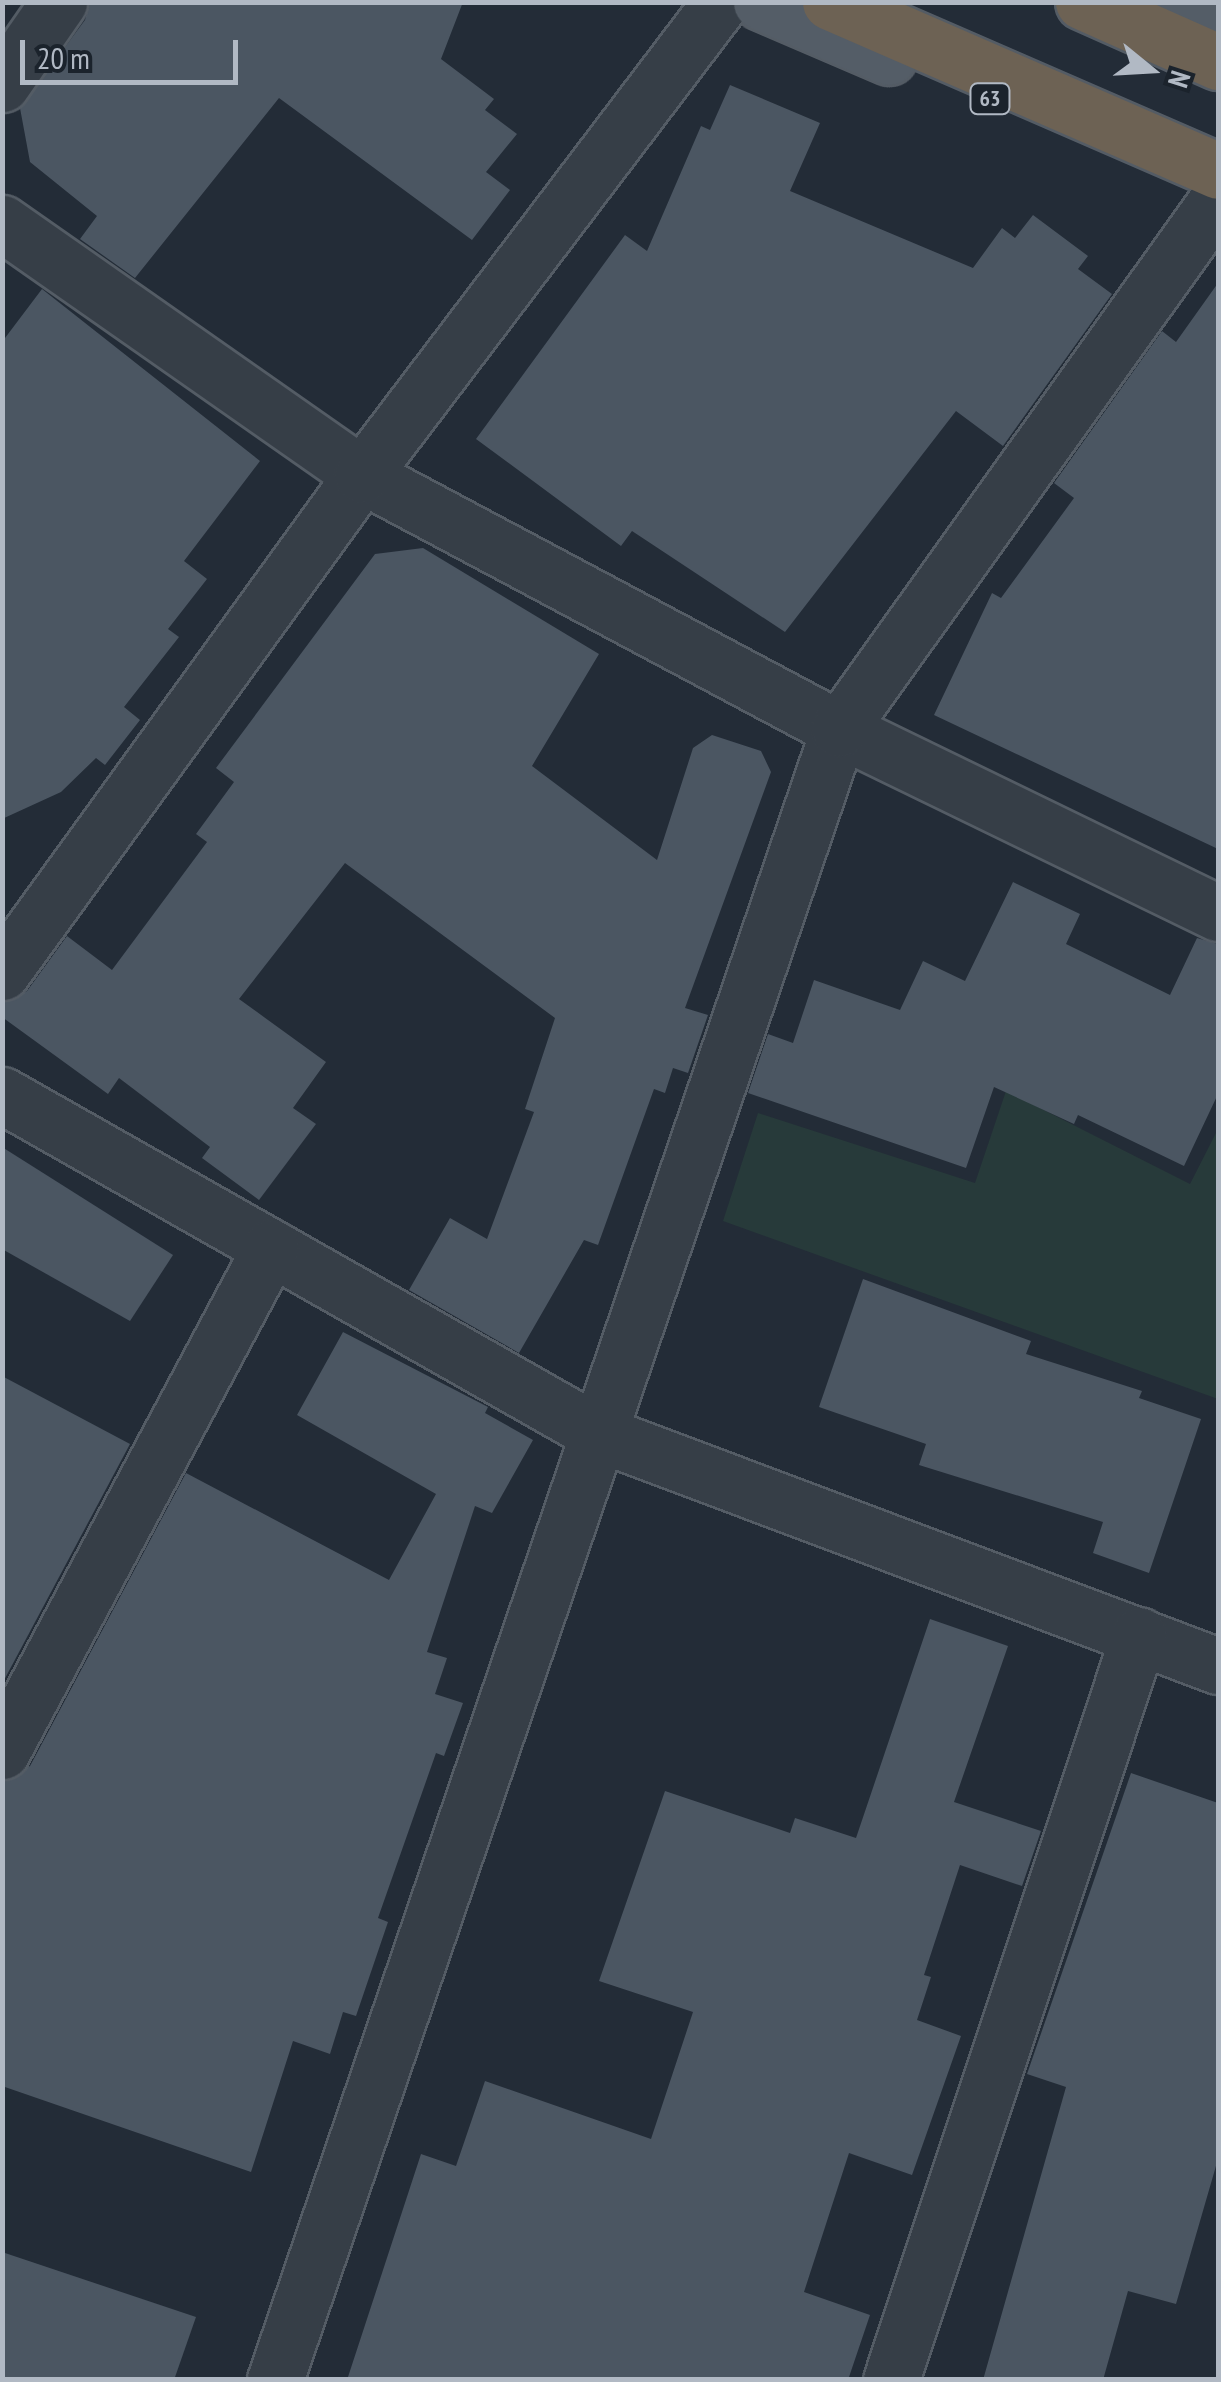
<!DOCTYPE html>
<html>
<head>
<meta charset="utf-8">
<style>
  body { margin:0 }
  #map { position:relative; width:1221px; height:2382px; overflow:hidden; background:#232c37; font-family:"PT Sans Narrow",sans-serif }
  div>[style] { position:absolute }
  .green>* { inset:0; background:#273a3a }
  .building>* { inset:0; background:#4b5662 }
  .roads { filter:drop-shadow(2px 0 #545c65) drop-shadow(-2px 0 #545c65) drop-shadow(0 2px #545c65) drop-shadow(0 -2px #545c65) }
  .minor>* { height:55px; margin:-27.5px; padding:0 27.5px; transform-origin:27.5px; border-radius:27.5px; background:#363e47 }
  .major>* { height:55px; margin:-27.5px; padding:0 27.5px; transform-origin:27.5px; border-radius:27.5px; background:#545d67 }
  .highway>* { height:55px; margin:-27.5px; padding:0 27.5px; transform-origin:27.5px; border-radius:27.5px; background:#6d6254 }
  span { translate:-50% -50%; white-space:nowrap; text-align:center; line-height:1.15; -webkit-text-stroke:10px #1b232c; paint-order:stroke }
  .shield-label span { padding:2px 8px; background:#1b232c; border:2px solid; border-radius:8px; -webkit-text-stroke-width:0 }
  .shield-label { font-size:22px; color:#b1b9c4; font-weight:700 }
  .frame { position:absolute; inset:0; border:5px solid #b1b9c4; pointer-events:none }
  .north { position:absolute; left:1101px; top:20px; width:100px; height:100px; -webkit-text-stroke:8px #1b232c; paint-order:stroke; rotate:108deg; font-size:28px; font-weight:700; line-height:40px; text-align:center; color:#b1b9c4 }
  .north::after { content:''; display:block; margin:auto; width:35px; height:45px; background:#b1b9c4; clip-path:polygon(50% 0,100% 100%,50% 72%,0 100%) }
  .scale { position:absolute; left:20px; top:40px; width:218px; height:45px; box-sizing:border-box; border:5px solid #b1b9c4; border-top:0; padding-left:12px; font-size:30px; line-height:35px; white-space:nowrap; color:#b1b9c4; -webkit-text-stroke:8px #1b232c; paint-order:stroke }
</style>
</head>
<body>
<div id="map">
  <div class="green">
    <div style="clip-path:polygon(1006px 1091px,1190px 1184px,1218px 1129px,1218px 1399px,723px 1221px,758px 1113px,975px 1183px)"></div>
  </div>
  <div class="building">
    <div style="clip-path:polygon(90px 2px,463px 2px,441px 59px,494px 99px,485px 110px,517px 134px,486px 172px,510px 190px,472px 240px,279px 98px,135px 278px,80px 239px,97px 216px,30px 162px,20px 108px,85px 20px)"></div>
    <div style="clip-path:polygon(730px 85px,820px 123px,790px 191px,973px 268px,1002px 228px,1015px 238px,1033px 215px,1088px 256px,1078px 269px,1112px 294px,1003px 446px,956px 411px,785px 632px,632px 531px,621px 546px,476px 439px,625px 235px,647px 251px,701px 126px,710px 130px)"></div>
    <div style="clip-path:polygon(1218px 283px,1218px 849px,934px 715px,992px 593px,1001px 598px,1074px 498px,1054px 483px,1162px 331px,1176px 342px)"></div>
    <div style="clip-path:polygon(42px 289px,260px 461px,184px 561px,207px 579px,168px 629px,179px 637px,124px 707px,140px 720px,105px 765px,96px 758px,61px 792px,2px 819px,2px 342px)"></div>
    <div style="clip-path:polygon(423px 548px,599px 654px,532px 766px,657px 860px,693px 748px,712px 735px,761px 751px,771px 772px,685px 1008px,708px 1015px,688px 1073px,673px 1068px,665px 1093px,654px 1089px,598px 1245px,584px 1240px,519px 1353px,409px 1290px,450px 1218px,487px 1239px,534px 1112px,525px 1109px,555px 1018px,345px 863px,239px 999px,326px 1062px,293px 1108px,316px 1124px,259px 1200px,202px 1158px,210px 1147px,119px 1078px,108px 1094px,2px 1017px,2px 1003px,27px 991px,67px 936px,112px 970px,207px 842px,196px 834px,234px 782px,216px 768px,375px 554px)"></div>
    <div style="clip-path:polygon(1013px 882px,1080px 914px,1066px 944px,1170px 995px,1197px 938px,1218px 944px,1218px 1094px,1184px 1166px,1078px 1115px,1074px 1124px,994px 1087px,966px 1168px,748px 1093px,768px 1034px,793px 1043px,814px 980px,900px 1010px,923px 961px,965px 981px)"></div>
    <div style="clip-path:polygon(2px 1147px,173px 1255px,130px 1321px,2px 1249px)"></div>
    <div style="clip-path:polygon(863px 1279px,1031px 1341px,1026px 1354px,1142px 1391px,1139px 1398px,1201px 1419px,1149px 1573px,1093px 1553px,1103px 1522px,919px 1465px,926px 1444px,819px 1407px)"></div>
    <div style="clip-path:polygon(343px 1332px,488px 1407px,485px 1413px,533px 1440px,492px 1513px,475px 1506px,427px 1652px,447px 1658px,435px 1694px,463px 1703px,444px 1756px,436px 1753px,378px 1918px,388px 1922px,356px 2016px,343px 2012px,330px 2054px,293px 2041px,251px 2172px,2px 2086px,2px 1782px,30px 1766px,186px 1473px,389px 1580px,436px 1494px,297px 1415px)"></div>
    <div style="clip-path:polygon(2px 1376px,130px 1444px,2px 1684px)"></div>
    <div style="clip-path:polygon(930px 1619px,1008px 1646px,954px 1802px,1041px 1831px,1022px 1886px,960px 1865px,924px 1975px,931px 1977px,917px 2020px,961px 2036px,912px 2175px,849px 2153px,804px 2292px,870px 2315px,848px 2380px,347px 2380px,421px 2154px,456px 2166px,485px 2081px,651px 2139px,693px 2012px,599px 1981px,665px 1791px,790px 1833px,795px 1818px,856px 1838px)"></div>
    <div style="clip-path:polygon(1131px 1773px,1218px 1803px,1218px 2159px,1176px 2304px,1128px 2291px,1103px 2380px,983px 2380px,1066px 2087px,1027px 2074px)"></div>
    <div style="clip-path:polygon(2px 2252px,196px 2317px,174px 2380px,2px 2380px)"></div>
  </div>
  <div class="roads">
    <div class="minor">
      <div style="left:2px;top:84px;width:100px;rotate:-55.2deg"></div>
      <div style="left:2px;top:223px;width:439px;rotate:35deg"></div>
      <div style="left:362px;top:475px;width:540px;rotate:28.04deg"></div>
      <div style="left:839px;top:729px;width:421px;rotate:25.9deg"></div>
      <div style="left:2px;top:972px;width:614px;rotate:-54.08deg"></div>
      <div style="left:362px;top:475px;width:594px;rotate:-52.8deg"></div>
      <div style="left:2px;top:1095px;width:685px;rotate:29.56deg"></div>
      <div style="left:598px;top:1433px;width:662px;rotate:20.6deg"></div>
      <div style="left:2px;top:1751px;width:571px;rotate:-61.91deg"></div>
      <div style="left:275px;top:2380px;width:1745px;rotate:-71.14deg"></div>
      <div style="left:839px;top:729px;width:652px;rotate:-54.43deg"></div>
      <div style="left:891px;top:2380px;width:785px;rotate:-71.59deg"></div>
    </div>
    <div class="major">
      <div style="left:761px;top:2px;width:139px;rotate:23.3deg"></div>
      <div style="left:1149px;top:2px;width:75px;rotate:23.5deg"></div>
    </div>
    <div class="highway">
      <div style="left:830px;top:2px;width:423px;rotate:23.5deg"></div>
      <div style="left:1083px;top:2px;width:148px;rotate:24deg"></div>
    </div>
  </div>
  <div class="shield-label">
    <span style="left:990px;top:99px">63</span>
  </div>
  <div class="frame"></div>
  <div class="north">N</div>
  <div class="scale">20 m</div>
</div>
</body>
</html>
